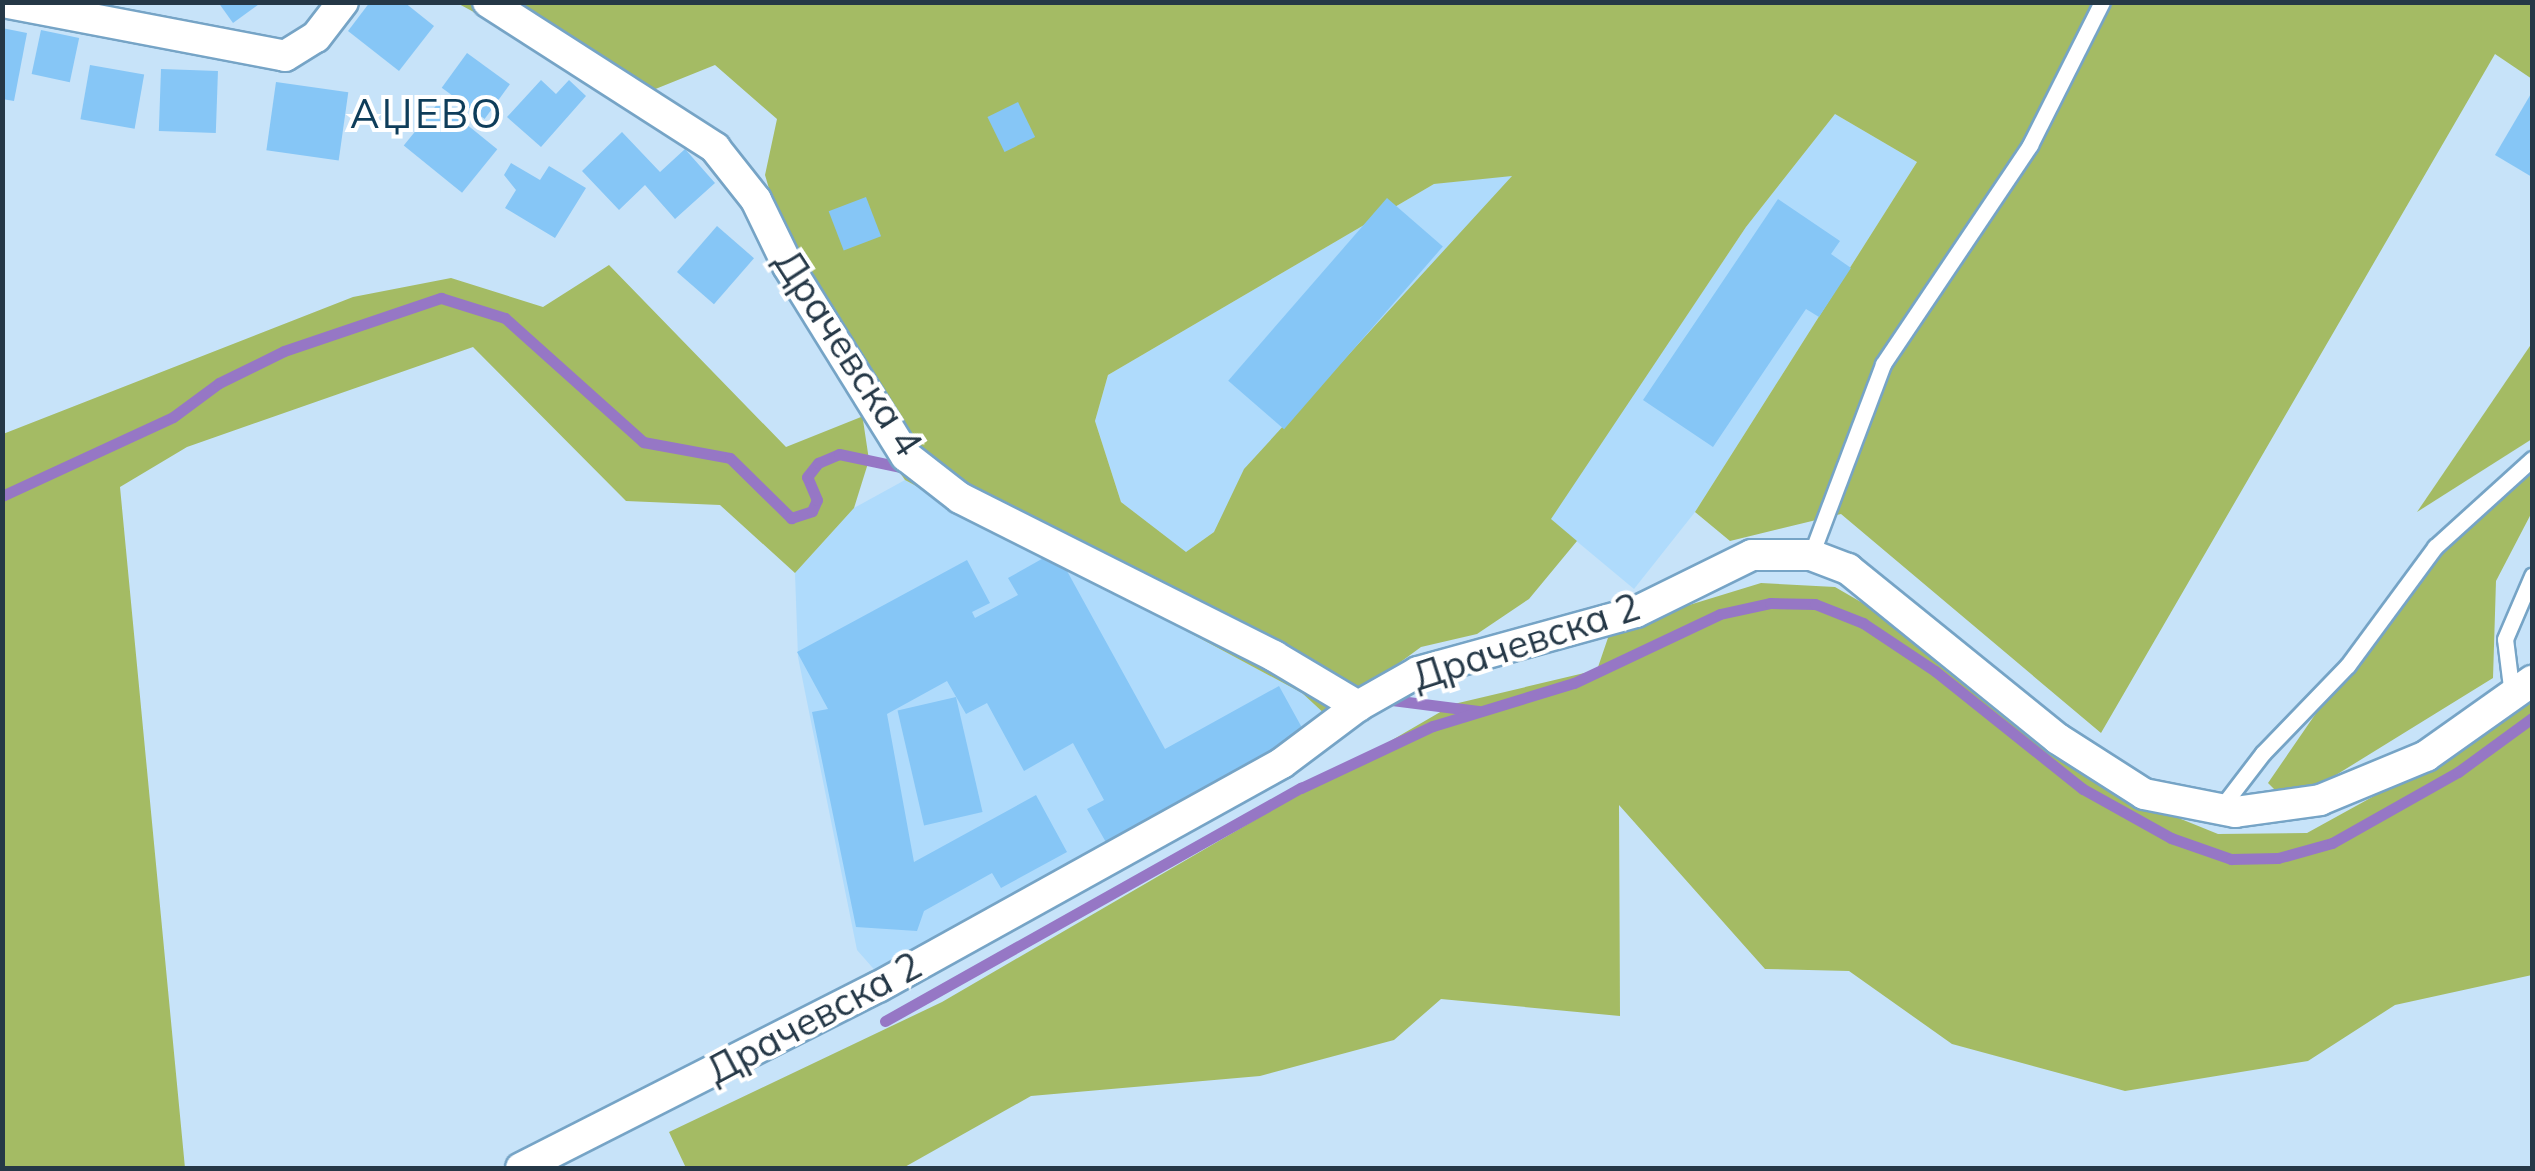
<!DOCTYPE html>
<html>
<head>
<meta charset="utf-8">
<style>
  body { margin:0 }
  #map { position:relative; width:2535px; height:1171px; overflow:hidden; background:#c7e3f9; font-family:Mulish,sans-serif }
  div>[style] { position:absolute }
  .built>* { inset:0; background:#afdbfc }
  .green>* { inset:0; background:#a4bb64 }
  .stream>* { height:11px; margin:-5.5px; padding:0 5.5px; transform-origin:5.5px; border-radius:5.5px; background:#9677c5 }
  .building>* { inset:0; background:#86c6f6; transform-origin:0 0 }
  .roads { filter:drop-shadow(2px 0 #76a4c6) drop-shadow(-2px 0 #76a4c6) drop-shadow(0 2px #76a4c6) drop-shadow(0 -2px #76a4c6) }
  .lane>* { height:15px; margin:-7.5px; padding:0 7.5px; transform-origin:7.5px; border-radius:7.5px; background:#fff }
  .street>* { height:30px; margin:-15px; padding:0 15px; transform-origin:15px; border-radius:15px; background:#fff }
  span { translate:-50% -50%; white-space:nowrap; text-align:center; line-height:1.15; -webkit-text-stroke:8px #fff; paint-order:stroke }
  .street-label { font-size:38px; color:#253847 }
  .neighbourhood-label { font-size:40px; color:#0e3d5a; letter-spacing:2.5px }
  .frame { position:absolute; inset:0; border:5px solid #253847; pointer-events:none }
</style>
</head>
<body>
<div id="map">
  <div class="built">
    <div style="clip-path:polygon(1835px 114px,1917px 162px,1695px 512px,1634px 589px,1550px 519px,1746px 227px)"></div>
    <div style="clip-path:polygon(1513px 175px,1214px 532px,1185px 553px,1121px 502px,1095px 421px,1108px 375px,1434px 184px)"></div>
    <div style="clip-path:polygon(905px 480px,1302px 693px,1327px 716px,879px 975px,857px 950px,798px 657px,795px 573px,854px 508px)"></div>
  </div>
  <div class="green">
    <div style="clip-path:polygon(evenodd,457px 3px,2532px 3px,2532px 79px,2495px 54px,2101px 733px,1841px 514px,1730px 541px,1695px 512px,1917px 162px,1835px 114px,1746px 227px,1551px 519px,1577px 541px,1529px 599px,1477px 634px,1421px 647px,1327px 716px,1302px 693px,905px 480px,863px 420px,869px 460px,854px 508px,795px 573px,720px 505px,626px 501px,473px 347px,187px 447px,120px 487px,185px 1168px,3px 1168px,3px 434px,353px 297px,451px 278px,543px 307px,609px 265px,786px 447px,861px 417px,790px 260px,765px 175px,777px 119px,715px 65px,648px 92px,576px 67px,457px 3px,1512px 176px,1244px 469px,1214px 532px,1186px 552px,1121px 502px,1095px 421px,1108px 375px,1434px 184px,1512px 176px)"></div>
    <div style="clip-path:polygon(2532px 343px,2532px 439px,2417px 512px)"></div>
    <div style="clip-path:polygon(2532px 461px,2532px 512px,2496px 581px,2493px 678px,2289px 804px,2268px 783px,2321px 706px,2457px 519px)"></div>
    <div style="clip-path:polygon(1761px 583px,1835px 587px,1923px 638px,2139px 802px,2218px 834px,2307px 833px,2414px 774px,2532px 688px,2532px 975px,2395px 1005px,2308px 1061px,2125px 1091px,1952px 1044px,1849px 971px,1765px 969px,1619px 805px,1620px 1016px,1441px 999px,1394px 1040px,1260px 1076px,1031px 1096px,903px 1168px,686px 1168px,669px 1132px,942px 1002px,1454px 704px,1597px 670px,1611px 629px)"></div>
  </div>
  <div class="stream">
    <div style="left:2px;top:496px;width:188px;rotate:-24.8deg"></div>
    <div style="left:173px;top:417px;width:57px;rotate:-36.5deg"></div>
    <div style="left:219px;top:383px;width:72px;rotate:-26.2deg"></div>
    <div style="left:284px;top:351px;width:166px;rotate:-18.7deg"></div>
    <div style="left:441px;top:298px;width:67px;rotate:17.4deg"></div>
    <div style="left:505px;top:318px;width:186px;rotate:41.9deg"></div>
    <div style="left:643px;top:442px;width:88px;rotate:10.4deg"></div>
    <div style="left:730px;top:458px;width:86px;rotate:44.5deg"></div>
    <div style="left:791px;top:518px;width:22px;rotate:-18deg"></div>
    <div style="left:812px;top:511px;width:12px;rotate:-66deg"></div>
    <div style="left:817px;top:500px;width:25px;rotate:-113deg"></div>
    <div style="left:807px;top:477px;width:18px;rotate:-52deg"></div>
    <div style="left:818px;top:463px;width:23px;rotate:-23deg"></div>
    <div style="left:839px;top:454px;width:67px;rotate:12deg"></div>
    <div style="left:1384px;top:699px;width:95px;rotate:7.3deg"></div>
    <div style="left:885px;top:1021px;width:477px;rotate:-29.3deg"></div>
    <div style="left:1301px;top:788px;width:146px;rotate:-25.2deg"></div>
    <div style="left:1433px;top:726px;width:147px;rotate:-17deg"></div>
    <div style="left:1574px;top:683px;width:161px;rotate:-25.3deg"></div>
    <div style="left:1720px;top:614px;width:51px;rotate:-12.4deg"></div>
    <div style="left:1770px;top:603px;width:45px;rotate:1.3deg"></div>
    <div style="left:1815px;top:604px;width:52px;rotate:21.6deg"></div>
    <div style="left:1863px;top:623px;width:87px;rotate:33.7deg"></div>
    <div style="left:1935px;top:671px;width:189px;rotate:38.6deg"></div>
    <div style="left:2083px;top:789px;width:101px;rotate:29.1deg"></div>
    <div style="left:2171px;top:838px;width:64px;rotate:19.3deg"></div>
    <div style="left:2231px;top:859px;width:47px;rotate:-1.2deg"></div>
    <div style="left:2278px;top:858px;width:56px;rotate:-15.5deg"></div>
    <div style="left:2332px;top:843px;width:145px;rotate:-29.4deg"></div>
    <div style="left:2458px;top:772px;width:92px;rotate:-36.1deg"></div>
  </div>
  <div class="building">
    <div style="clip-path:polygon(218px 2px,262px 2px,233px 23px)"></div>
    <div style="clip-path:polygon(370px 2px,404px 2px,434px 26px,399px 71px,348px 31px)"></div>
    <div style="clip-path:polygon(2px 28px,27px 33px,14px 101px,2px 99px)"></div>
    <div style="left:41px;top:30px;width:39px;height:45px;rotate:12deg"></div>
    <div style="left:467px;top:53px;width:53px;height:43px;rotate:36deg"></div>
    <div style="left:90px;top:65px;width:55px;height:55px;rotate:10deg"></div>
    <div style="left:161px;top:69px;width:57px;height:62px;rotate:2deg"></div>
    <div style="clip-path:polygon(541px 80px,556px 94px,569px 80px,586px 96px,541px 147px,507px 117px)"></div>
    <div style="left:276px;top:82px;width:73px;height:69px;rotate:8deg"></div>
    <div style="clip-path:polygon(2532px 92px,2532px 177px,2495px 155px)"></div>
    <div style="left:439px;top:102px;width:75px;height:56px;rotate:39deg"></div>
    <div style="left:1018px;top:102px;width:39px;height:34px;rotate:64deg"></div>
    <div style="clip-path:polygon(622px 132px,660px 172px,685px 149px,715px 183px,675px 219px,645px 185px,619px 210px,582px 171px)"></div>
    <div style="clip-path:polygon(511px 163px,540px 180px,549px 166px,586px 188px,555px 238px,505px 208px,516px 190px,504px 175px)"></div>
    <div style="left:866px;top:197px;width:42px;height:40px;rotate:69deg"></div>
    <div style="left:1387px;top:198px;width:74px;height:242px;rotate:41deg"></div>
    <div style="clip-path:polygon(1778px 199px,1840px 241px,1831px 254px,1851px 268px,1819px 317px,1806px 309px,1713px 447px,1643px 400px)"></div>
    <div style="left:717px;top:226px;width:49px;height:61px;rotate:41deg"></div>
    <div style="clip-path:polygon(1056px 551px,1165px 749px,1279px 686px,1306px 735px,1107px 844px,1087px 809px,1104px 800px,1073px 743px,1024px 771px,987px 703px,966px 714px,947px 681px,887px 714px,914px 862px,1036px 795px,1067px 852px,1001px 888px,992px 873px,924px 911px,917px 931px,856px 927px,812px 712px,828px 709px,797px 652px,967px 560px,990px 603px,972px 612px,975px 618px,1018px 595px,1008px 578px)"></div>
    <div style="left:956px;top:697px;width:118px;height:60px;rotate:77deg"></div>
  </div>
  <div class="roads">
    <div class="lane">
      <div style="left:1811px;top:555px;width:204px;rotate:-69.3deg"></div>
      <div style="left:1883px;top:364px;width:264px;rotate:-56.1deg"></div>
      <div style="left:2030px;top:145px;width:160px;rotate:-63.3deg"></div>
      <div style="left:2512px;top:695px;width:56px;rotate:-97.1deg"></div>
      <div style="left:2505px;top:639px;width:69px;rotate:-66.8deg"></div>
      <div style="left:2220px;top:809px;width:71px;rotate:-52.5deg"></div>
      <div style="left:2263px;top:753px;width:122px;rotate:-46deg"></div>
      <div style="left:2348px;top:665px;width:147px;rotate:-53.6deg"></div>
      <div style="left:2435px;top:547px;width:131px;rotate:-42.2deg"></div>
    </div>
    <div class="street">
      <div style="left:3px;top:2px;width:287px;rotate:10.8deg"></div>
      <div style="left:285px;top:56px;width:36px;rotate:-32deg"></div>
      <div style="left:316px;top:37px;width:44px;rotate:-52.4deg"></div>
      <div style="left:488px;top:2px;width:270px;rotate:32.7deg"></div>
      <div style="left:715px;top:148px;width:66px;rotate:51.7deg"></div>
      <div style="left:756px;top:200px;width:73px;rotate:64.1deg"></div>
      <div style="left:788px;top:266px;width:224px;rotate:58.2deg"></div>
      <div style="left:906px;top:456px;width:68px;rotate:37.9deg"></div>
      <div style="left:960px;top:498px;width:352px;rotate:26.7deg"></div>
      <div style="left:1274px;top:656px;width:98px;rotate:30.8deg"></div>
      <div style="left:521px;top:1168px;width:400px;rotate:-26.9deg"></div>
      <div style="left:878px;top:987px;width:462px;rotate:-29deg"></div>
      <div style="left:1282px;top:763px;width:95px;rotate:-36.9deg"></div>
      <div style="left:1358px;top:706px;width:69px;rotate:-29.5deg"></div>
      <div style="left:1418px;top:672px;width:226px;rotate:-15.4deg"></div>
      <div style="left:1636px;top:612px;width:129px;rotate:-26.2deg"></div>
      <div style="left:1752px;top:555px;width:59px"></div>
      <div style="left:1811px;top:555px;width:40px;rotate:21deg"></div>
      <div style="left:1848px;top:569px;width:270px;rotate:39deg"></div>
      <div style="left:2058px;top:739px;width:102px;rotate:32.6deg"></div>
      <div style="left:2144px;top:794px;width:93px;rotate:11.2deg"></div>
      <div style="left:2235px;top:812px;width:86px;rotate:-8deg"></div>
      <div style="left:2320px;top:800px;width:115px;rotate:-22.5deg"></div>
      <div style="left:2426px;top:756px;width:130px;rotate:-35.3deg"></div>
    </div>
  </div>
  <div class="street-label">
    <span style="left:848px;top:353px;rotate:57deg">Драчевска 4</span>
    <span style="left:1526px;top:642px;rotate:-18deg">Драчевска 2</span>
    <span style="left:814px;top:1018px;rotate:-28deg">Драчевска 2</span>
  </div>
  <div class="neighbourhood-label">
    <span style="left:427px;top:113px">АЏЕВО</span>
  </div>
  <div class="frame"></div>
</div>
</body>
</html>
